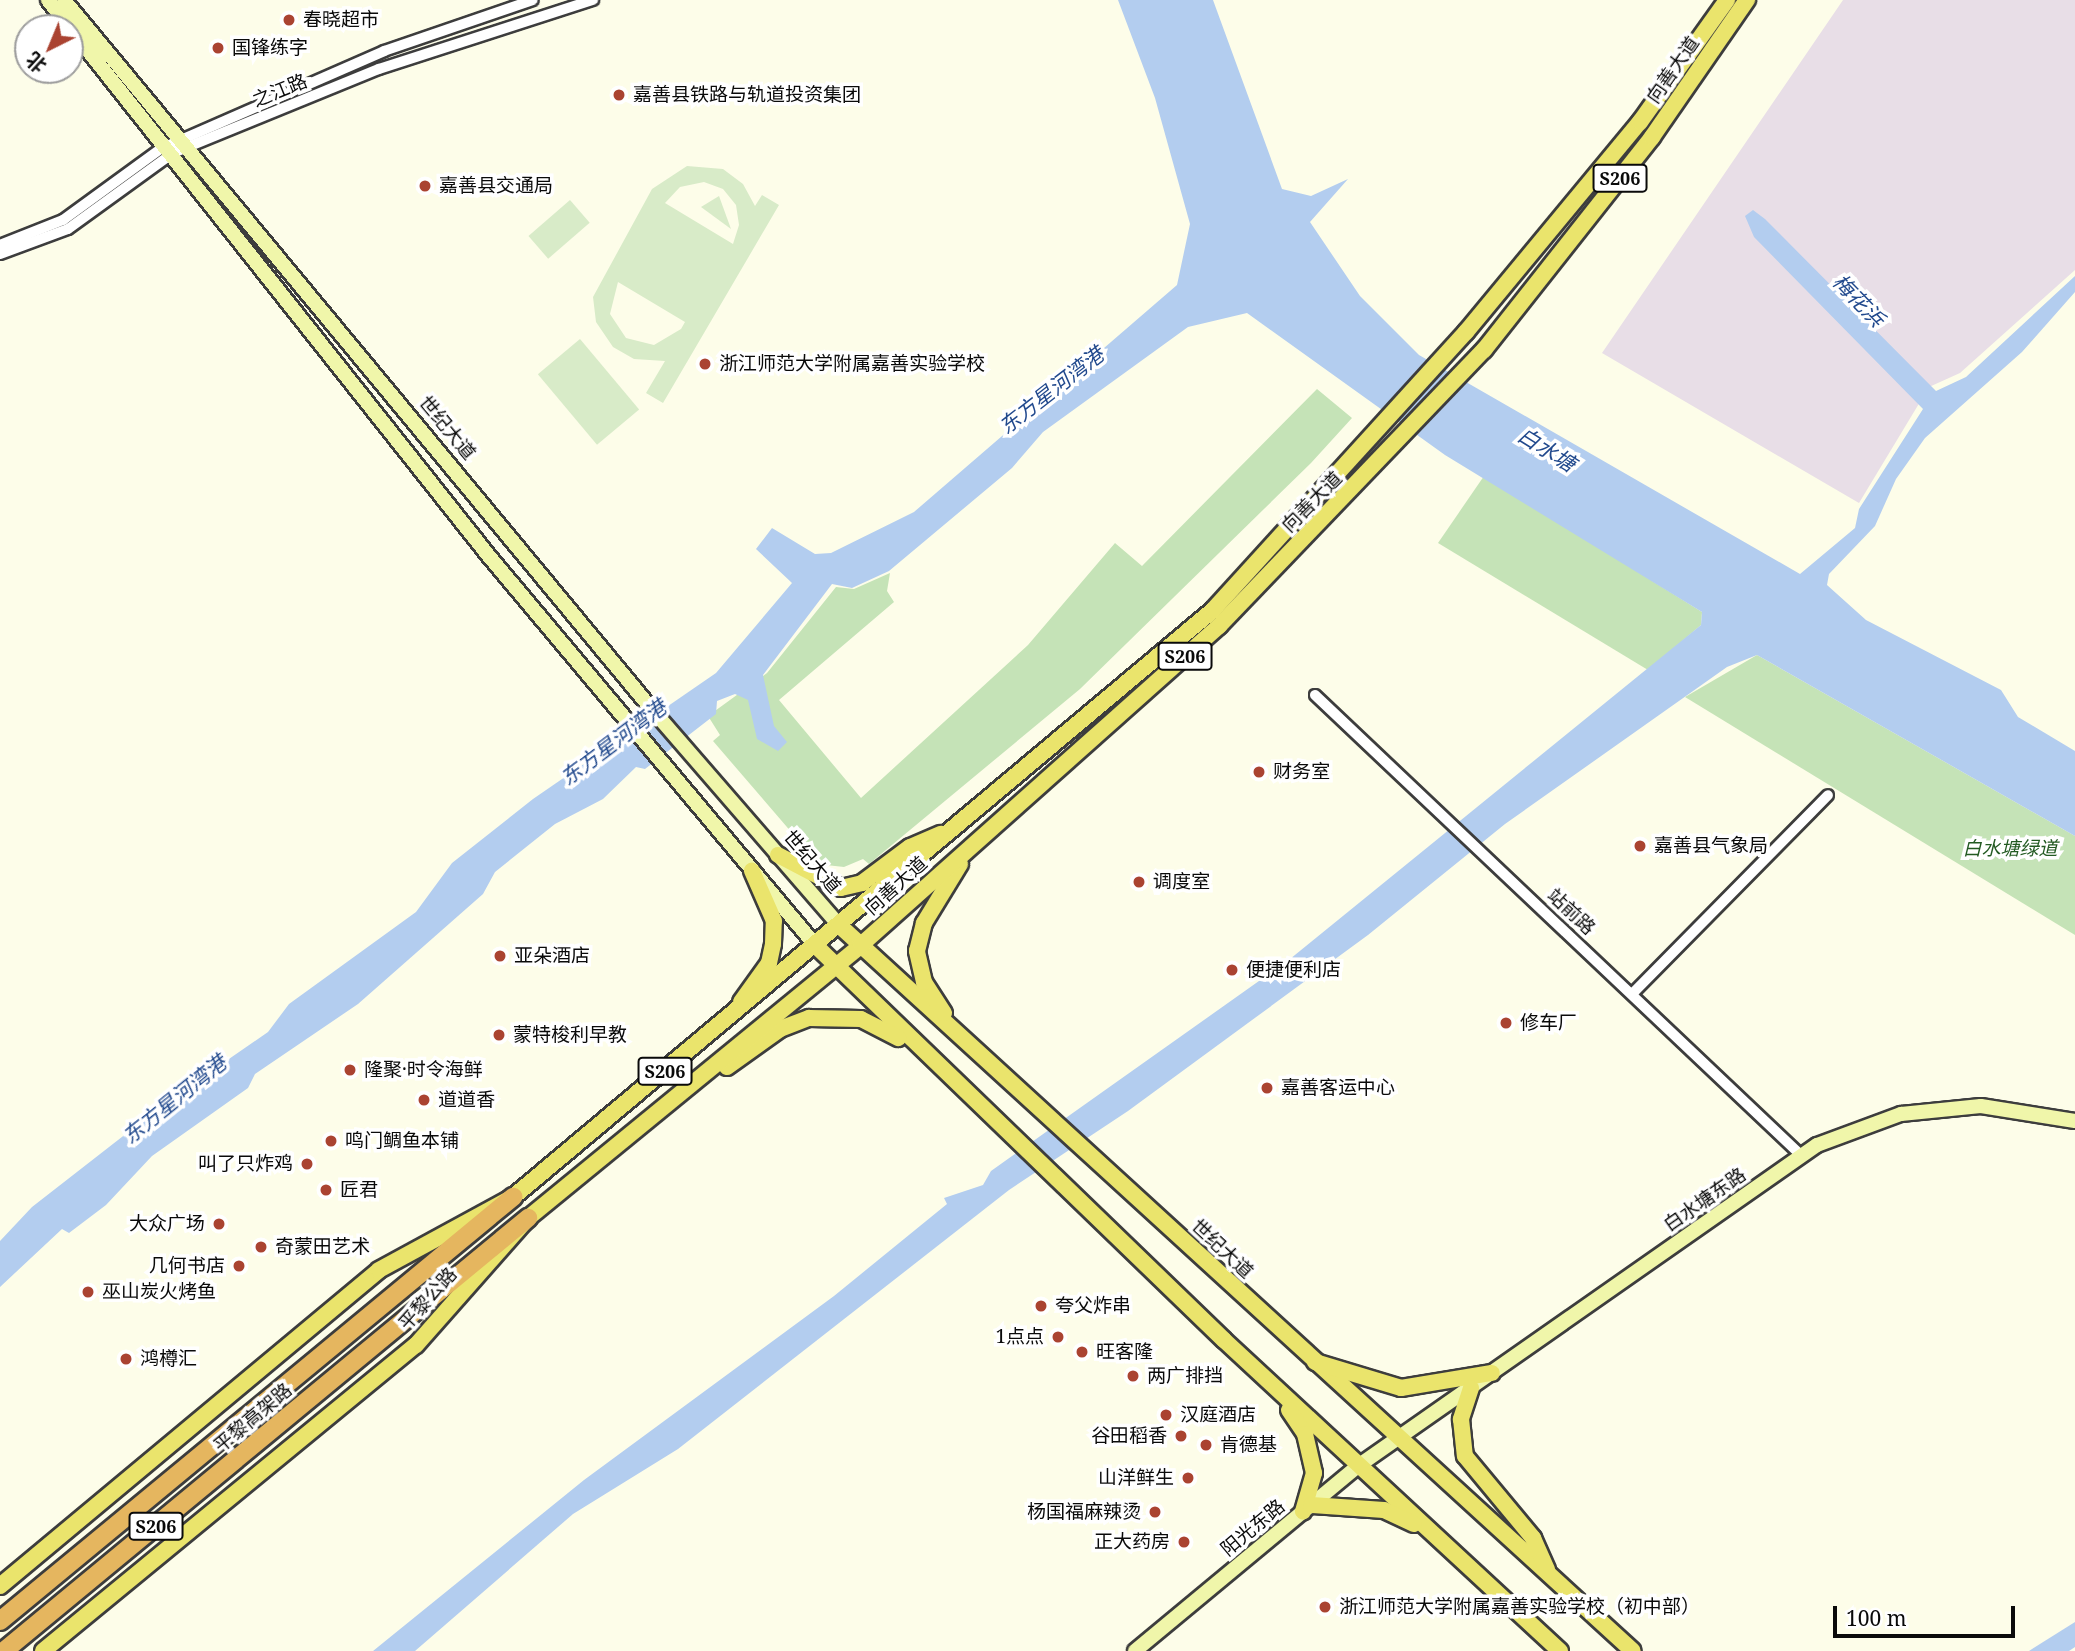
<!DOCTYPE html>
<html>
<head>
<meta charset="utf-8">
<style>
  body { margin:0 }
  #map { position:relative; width:2075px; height:1651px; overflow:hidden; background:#fdfde9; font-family:"Noto Serif","Noto Sans SC",serif }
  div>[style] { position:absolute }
  .industrial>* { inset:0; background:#e8dee7 }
  .green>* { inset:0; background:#c5e3b7 }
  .pitch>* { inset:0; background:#d8ebc8; transform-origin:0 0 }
  .water>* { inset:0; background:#b3cdef }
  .roads { filter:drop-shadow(2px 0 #3d3d3d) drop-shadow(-2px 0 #3d3d3d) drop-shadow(0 2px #3d3d3d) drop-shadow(0 -2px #3d3d3d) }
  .street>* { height:10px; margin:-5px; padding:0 5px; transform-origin:5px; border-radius:5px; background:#fff }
  .secondary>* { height:14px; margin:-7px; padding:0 7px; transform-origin:7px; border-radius:7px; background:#f0f6aa }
  .primary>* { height:16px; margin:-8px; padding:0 8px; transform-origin:8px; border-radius:8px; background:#eae46c }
  .highway>* { height:18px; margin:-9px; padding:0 9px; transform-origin:9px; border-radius:9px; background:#e5b65f }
  .dots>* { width:19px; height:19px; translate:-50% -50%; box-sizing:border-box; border:4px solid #fff; border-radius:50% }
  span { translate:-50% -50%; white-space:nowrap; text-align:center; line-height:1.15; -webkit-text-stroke:7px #fff; paint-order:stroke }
  .shield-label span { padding:2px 5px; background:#fff; border:2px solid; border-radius:5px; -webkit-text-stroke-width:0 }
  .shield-label { font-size:18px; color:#0a0a0a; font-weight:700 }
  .poi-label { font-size:19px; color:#0a0a0a }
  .left { translate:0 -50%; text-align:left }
  .right { translate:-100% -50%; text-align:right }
  .street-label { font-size:19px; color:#0a0a0a }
  .park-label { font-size:19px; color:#235a22; font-style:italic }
  .water-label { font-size:21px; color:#21498d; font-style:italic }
  .north { position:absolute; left:14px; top:14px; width:70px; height:70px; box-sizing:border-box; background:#fff; border:2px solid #9d9d9d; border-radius:50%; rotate:223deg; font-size:19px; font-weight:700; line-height:28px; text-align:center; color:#0a0a0a }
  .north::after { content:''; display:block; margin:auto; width:24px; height:32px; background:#aa4331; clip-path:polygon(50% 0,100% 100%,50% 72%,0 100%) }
  .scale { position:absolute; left:1833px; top:1606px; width:182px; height:32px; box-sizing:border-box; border:4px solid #0a0a0a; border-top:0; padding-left:9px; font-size:21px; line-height:24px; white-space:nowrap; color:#0a0a0a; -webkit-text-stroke:5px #fff; paint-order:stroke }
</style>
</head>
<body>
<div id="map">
  <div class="industrial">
    <div style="clip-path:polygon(1843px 0,2075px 0,2075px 270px,1960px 373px,1929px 387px,1859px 503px,1602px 353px)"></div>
  </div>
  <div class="green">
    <div style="clip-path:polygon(1317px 389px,1352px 418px,1311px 463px,1080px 689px,869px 864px,863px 859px,844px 867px,826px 865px,811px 855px,713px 741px,720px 735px,708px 716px,767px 673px,836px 587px,854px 589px,890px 573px,887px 591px,894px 602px,779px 700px,861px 798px,1028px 645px,1115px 543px,1142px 566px)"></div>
    <div style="clip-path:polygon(1484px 476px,1702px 612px,1701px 625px,1648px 670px,1438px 543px)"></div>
    <div style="clip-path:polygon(1757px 655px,2075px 836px,2075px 935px,1685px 697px)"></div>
  </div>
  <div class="pitch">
    <div style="clip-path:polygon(evenodd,687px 166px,723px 169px,743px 184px,755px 206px,762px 195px,779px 205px,663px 403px,646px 393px,665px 361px,634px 359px,613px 347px,596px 322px,593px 297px,652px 189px,687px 166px,704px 182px,723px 189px,736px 205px,739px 225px,733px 244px,665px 203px,680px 187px,704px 182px,687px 166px,618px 282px,685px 322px,681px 329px,654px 345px,626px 338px,610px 314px,618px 282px)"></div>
    <div style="clip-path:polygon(719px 196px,731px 229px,701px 207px)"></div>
    <div style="left:570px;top:200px;width:30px;height:55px;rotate:49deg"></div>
    <div style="left:580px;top:339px;width:92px;height:55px;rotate:50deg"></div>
  </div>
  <div class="water">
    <div style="clip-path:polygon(1118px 0,1213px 0,1282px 189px,1311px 196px,1348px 179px,1310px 222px,1360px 296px,1419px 355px,1800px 574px,1855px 528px,1859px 509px,1923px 409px,1754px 237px,1745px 216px,1753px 210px,1765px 219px,1936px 391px,1966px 377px,2075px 276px,2075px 292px,2022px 352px,1925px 438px,1896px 479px,1875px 526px,1829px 574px,1827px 585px,1866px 620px,2001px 690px,2018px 717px,2075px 751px,2075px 836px,1757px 655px,1727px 667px,1505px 824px,1368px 935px,1128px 1111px,1009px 1190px,678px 1449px,573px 1514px,415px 1651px,373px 1651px,584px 1480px,834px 1296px,947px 1204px,944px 1198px,983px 1185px,991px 1171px,1290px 959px,1701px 625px,1702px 612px,1445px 455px,1247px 313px,1188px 327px,1043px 432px,1012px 468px,889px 571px,852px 588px,832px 584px,763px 675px,774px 726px,787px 742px,778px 751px,757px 739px,748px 700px,735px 694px,717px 701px,716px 714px,645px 769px,636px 767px,603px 799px,555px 824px,495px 872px,483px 894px,358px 1004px,255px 1074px,248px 1088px,152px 1156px,106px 1205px,69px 1233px,62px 1229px,0 1287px,0 1241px,32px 1207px,145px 1119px,163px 1117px,210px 1080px,213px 1070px,268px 1032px,289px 1004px,416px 912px,452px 863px,533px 799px,716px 673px,792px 583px,756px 549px,772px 528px,815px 554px,831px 553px,914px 512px,1177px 285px,1190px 224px,1155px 98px)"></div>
    <div style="clip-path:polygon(2075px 1622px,2075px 1647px,2069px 1651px,2029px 1651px)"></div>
  </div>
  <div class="roads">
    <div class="street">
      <div style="left:167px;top:146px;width:237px;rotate:-23.6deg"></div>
      <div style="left:384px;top:51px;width:157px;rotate:-18.9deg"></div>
      <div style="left:0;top:245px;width:68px;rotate:-21.6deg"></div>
      <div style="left:63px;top:220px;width:127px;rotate:-36.1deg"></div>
      <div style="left:0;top:254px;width:72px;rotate:-20.2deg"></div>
      <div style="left:68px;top:229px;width:130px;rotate:-35.9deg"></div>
      <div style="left:173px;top:153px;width:222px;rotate:-22.2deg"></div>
      <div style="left:379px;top:69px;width:225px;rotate:-17.9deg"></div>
      <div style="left:1315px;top:695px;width:671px;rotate:43.43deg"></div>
      <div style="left:1632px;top:994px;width:279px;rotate:-45.4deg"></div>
    </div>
    <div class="secondary">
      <div style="left:48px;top:0;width:708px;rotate:51.59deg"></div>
      <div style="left:488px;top:555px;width:510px;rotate:50.01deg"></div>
      <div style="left:64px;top:0;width:918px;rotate:50.35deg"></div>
      <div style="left:650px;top:707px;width:290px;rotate:49.1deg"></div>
      <div style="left:1135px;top:1651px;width:290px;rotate:-39.7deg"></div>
      <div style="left:1358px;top:1466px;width:560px;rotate:-34.97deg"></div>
      <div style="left:1817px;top:1145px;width:90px;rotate:-20.3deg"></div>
      <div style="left:1901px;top:1114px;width:80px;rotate:-5.7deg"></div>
      <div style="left:1981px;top:1106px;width:95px;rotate:9.1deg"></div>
    </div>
    <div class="primary">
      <div style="left:778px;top:855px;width:71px;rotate:27.6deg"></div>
      <div style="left:841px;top:888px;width:22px;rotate:-13deg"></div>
      <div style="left:862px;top:883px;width:60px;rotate:-36.9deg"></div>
      <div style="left:910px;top:847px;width:34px;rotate:-23deg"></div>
      <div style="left:840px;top:926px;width:1074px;rotate:42.44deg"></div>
      <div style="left:816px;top:946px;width:567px;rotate:44deg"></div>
      <div style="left:1224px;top:1340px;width:458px;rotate:42.8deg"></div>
      <div style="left:741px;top:1002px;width:48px;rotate:-54.3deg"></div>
      <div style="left:769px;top:963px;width:19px;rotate:-78deg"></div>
      <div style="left:773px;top:944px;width:23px;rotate:-88deg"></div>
      <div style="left:774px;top:921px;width:55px;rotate:-113.7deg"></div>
      <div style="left:944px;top:1013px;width:37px;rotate:-123deg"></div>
      <div style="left:924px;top:982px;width:32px;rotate:-103deg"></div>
      <div style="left:917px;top:951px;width:29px;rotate:-76deg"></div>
      <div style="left:924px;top:923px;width:69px;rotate:-58.6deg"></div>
      <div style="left:727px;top:1067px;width:65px;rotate:-35.6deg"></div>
      <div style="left:780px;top:1029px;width:31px;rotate:-21deg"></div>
      <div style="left:809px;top:1018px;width:52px;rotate:1.1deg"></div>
      <div style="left:861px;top:1019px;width:42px;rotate:27.2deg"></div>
      <div style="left:1315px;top:1362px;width:90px;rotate:16.8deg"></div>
      <div style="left:1401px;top:1388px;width:92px;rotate:-9.4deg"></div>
      <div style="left:1471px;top:1388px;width:33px;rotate:108deg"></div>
      <div style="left:1461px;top:1419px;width:37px;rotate:84deg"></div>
      <div style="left:1465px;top:1456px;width:107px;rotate:50.3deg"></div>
      <div style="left:1533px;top:1538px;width:35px;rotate:66deg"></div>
      <div style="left:1289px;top:1410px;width:29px;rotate:56deg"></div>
      <div style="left:1305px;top:1434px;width:40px;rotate:77deg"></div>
      <div style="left:1314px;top:1473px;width:40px;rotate:106deg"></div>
      <div style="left:1311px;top:1505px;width:73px;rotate:3.9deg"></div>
      <div style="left:1384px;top:1510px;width:33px;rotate:25deg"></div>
      <div style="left:0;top:1586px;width:493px;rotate:-39.8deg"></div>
      <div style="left:379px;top:1270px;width:153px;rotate:-28.6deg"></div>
      <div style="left:513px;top:1197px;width:914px;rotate:-39.98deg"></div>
      <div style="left:1213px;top:610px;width:376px;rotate:-47.7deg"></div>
      <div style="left:1466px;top:332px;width:273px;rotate:-50.4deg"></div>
      <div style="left:1640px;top:122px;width:150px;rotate:-54.5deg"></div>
      <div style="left:43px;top:1651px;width:482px;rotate:-39.4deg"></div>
      <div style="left:416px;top:1345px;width:169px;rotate:-48.6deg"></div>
      <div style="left:528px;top:1218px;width:431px;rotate:-39.3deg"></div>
      <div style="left:861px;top:945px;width:480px;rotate:-41.7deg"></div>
      <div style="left:1219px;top:626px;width:383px;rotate:-46.2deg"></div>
      <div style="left:1484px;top:350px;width:271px;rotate:-51.7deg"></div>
      <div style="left:1652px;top:137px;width:167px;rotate:-55.3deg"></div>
    </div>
    <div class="highway">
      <div style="left:0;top:1621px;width:666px;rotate:-39.57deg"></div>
      <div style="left:4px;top:1651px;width:680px;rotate:-39.57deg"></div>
    </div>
  </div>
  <div class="dots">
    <div style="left:289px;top:20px;background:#aa4331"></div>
    <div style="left:218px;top:48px;background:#aa4331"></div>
    <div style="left:619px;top:95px;background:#aa4331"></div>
    <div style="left:425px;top:186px;background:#aa4331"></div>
    <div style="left:705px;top:364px;background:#aa4331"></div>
    <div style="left:1259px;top:772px;background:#aa4331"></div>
    <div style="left:1640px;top:846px;background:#aa4331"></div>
    <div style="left:1139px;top:882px;background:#aa4331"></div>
    <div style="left:500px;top:956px;background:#aa4331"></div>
    <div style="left:1232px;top:970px;background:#aa4331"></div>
    <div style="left:1506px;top:1023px;background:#aa4331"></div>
    <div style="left:499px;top:1035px;background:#aa4331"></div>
    <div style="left:350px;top:1070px;background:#aa4331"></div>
    <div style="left:1267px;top:1088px;background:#aa4331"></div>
    <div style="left:424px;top:1100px;background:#aa4331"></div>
    <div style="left:331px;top:1141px;background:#aa4331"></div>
    <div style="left:307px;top:1164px;background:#aa4331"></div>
    <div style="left:326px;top:1190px;background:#aa4331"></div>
    <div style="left:219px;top:1224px;background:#aa4331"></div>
    <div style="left:261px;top:1247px;background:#aa4331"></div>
    <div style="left:239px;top:1266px;background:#aa4331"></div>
    <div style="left:88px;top:1292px;background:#aa4331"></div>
    <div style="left:1041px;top:1306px;background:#aa4331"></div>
    <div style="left:1058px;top:1337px;background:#aa4331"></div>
    <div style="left:1082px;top:1352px;background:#aa4331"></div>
    <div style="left:126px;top:1359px;background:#aa4331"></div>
    <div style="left:1133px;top:1376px;background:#aa4331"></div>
    <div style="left:1166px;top:1415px;background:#aa4331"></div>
    <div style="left:1181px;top:1436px;background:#aa4331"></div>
    <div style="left:1206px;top:1445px;background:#aa4331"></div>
    <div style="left:1188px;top:1478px;background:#aa4331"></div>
    <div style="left:1155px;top:1512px;background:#aa4331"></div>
    <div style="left:1184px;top:1542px;background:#aa4331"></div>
    <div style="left:1325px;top:1607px;background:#aa4331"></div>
  </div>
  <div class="shield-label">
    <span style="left:1620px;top:178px">S206</span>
    <span style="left:1185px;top:656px">S206</span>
    <span style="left:665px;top:1071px">S206</span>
    <span style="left:156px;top:1526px">S206</span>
  </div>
  <div class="poi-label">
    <span class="left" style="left:303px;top:20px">春晓超市</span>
    <span class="left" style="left:232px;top:48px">国锋练字</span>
    <span class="left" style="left:633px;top:95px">嘉善县铁路与轨道投资集团</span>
    <span class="left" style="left:439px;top:186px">嘉善县交通局</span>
    <span class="left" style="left:719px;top:364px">浙江师范大学附属嘉善实验学校</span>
    <span class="left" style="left:1273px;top:772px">财务室</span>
    <span class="left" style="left:1654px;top:846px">嘉善县气象局</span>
    <span class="left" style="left:1153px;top:882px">调度室</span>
    <span class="left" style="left:514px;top:956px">亚朵酒店</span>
    <span class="left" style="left:1246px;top:970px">便捷便利店</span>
    <span class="left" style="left:1520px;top:1023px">修车厂</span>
    <span class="left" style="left:513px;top:1035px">蒙特梭利早教</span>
    <span class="left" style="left:364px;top:1070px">隆聚·时令海鲜</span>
    <span class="left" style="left:1281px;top:1088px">嘉善客运中心</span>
    <span class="left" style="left:438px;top:1100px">道道香</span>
    <span class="left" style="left:345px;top:1141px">鸣门鲷鱼本铺</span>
    <span class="right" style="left:293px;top:1164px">叫了只炸鸡</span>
    <span class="left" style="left:340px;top:1190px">匠君</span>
    <span class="right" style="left:205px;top:1224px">大众广场</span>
    <span class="left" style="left:275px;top:1247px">奇蒙田艺术</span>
    <span class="right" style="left:225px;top:1266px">几何书店</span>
    <span class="left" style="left:102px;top:1292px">巫山炭火烤鱼</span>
    <span class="left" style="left:1055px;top:1306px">夸父炸串</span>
    <span class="right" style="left:1044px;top:1337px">1点点</span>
    <span class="left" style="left:1096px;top:1352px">旺客隆</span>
    <span class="left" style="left:140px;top:1359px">鸿樽汇</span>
    <span class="left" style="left:1147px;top:1376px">两广排挡</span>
    <span class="left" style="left:1180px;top:1415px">汉庭酒店</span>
    <span class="right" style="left:1167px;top:1436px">谷田稻香</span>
    <span class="left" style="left:1220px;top:1445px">肯德基</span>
    <span class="right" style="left:1174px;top:1478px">山洋鲜生</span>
    <span class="right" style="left:1141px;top:1512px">杨国福麻辣烫</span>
    <span class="right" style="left:1170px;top:1542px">正大药房</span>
    <span class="left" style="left:1339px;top:1607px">浙江师范大学附属嘉善实验学校（初中部）</span>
  </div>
  <div class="street-label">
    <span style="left:1673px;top:70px;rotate:-55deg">向善大道</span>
    <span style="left:280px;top:91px;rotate:-22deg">之江路</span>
    <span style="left:447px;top:428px;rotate:50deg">世纪大道</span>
    <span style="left:1312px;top:502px;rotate:-45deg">向善大道</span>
    <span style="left:812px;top:862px;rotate:49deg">世纪大道</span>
    <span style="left:896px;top:886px;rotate:-42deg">向善大道</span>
    <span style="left:1571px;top:912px;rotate:43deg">站前路</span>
    <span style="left:1705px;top:1200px;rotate:-35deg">白水塘东路</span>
    <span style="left:1222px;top:1249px;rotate:43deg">世纪大道</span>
    <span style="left:428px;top:1299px;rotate:-48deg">平黎公路</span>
    <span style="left:253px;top:1418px;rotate:-40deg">平黎高架路</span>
    <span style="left:1253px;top:1528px;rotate:-40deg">阳光东路</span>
  </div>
  <div class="park-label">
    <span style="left:2010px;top:849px">白水塘绿道</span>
  </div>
  <div class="water-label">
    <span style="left:1859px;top:300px;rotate:46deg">梅花浜</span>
    <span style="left:1051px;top:390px;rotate:-38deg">东方星河湾港</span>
    <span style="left:1547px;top:449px;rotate:32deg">白水塘</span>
    <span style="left:613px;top:742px;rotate:-37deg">东方星河湾港</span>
    <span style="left:174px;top:1099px;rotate:-39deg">东方星河湾港</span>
  </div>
  <div class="north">北</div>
  <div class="scale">100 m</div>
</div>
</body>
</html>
